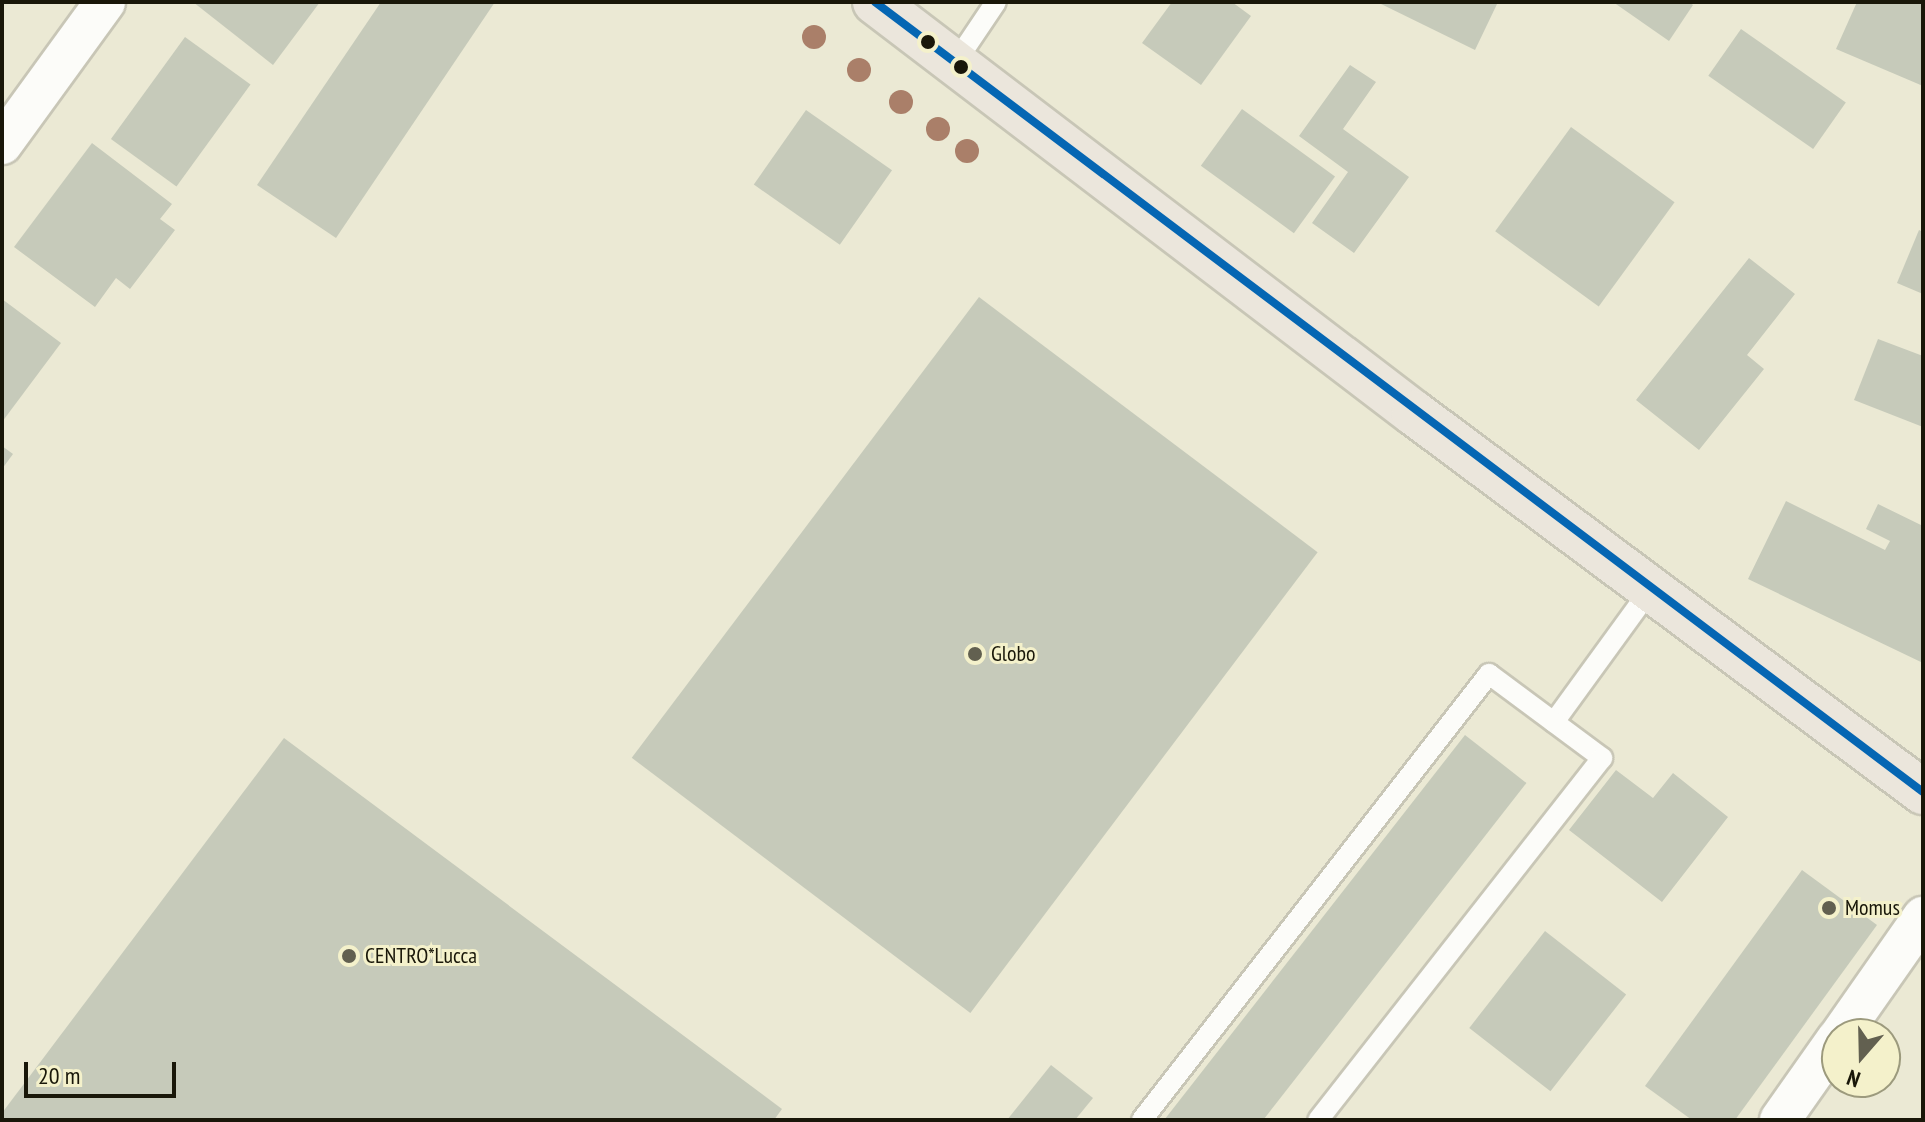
<!DOCTYPE html>
<html>
<head>
<meta charset="utf-8">
<style>
  body { margin:0 }
  #map { position:relative; width:1925px; height:1122px; overflow:hidden; background:#ebe9d4; font-family:"PT Sans Narrow",sans-serif }
  div>[style] { position:absolute }
  .building>* { inset:0; background:#c6caba; transform-origin:0 0 }
  .roads { filter:drop-shadow(2px 0 #c8c6b6) drop-shadow(-2px 0 #c8c6b6) drop-shadow(0 2px #c8c6b6) drop-shadow(0 -2px #c8c6b6) }
  .service>* { height:20px; margin:-10px; padding:0 10px; transform-origin:10px; border-radius:10px; background:#fcfcf9 }
  .minor>* { height:40px; margin:-20px; padding:0 20px; transform-origin:20px; border-radius:20px; background:#fcfcf9 }
  .primary>* { height:44px; margin:-22px; padding:0 22px; transform-origin:22px; border-radius:22px; background:#ebe6dc }
  .bus-1>* { height:8px; margin:-4px; padding:0 4px; transform-origin:4px; border-radius:4px; background:#0566b3 }
  .trees>* { width:24px; height:24px; margin:-12px; border-radius:50%; background:#aa7f69 }
  .dots>* { width:22px; height:22px; translate:-50% -50%; box-sizing:border-box; border:4px solid #f4f1cb; border-radius:50% }
  span { translate:-50% -50%; white-space:nowrap; text-align:center; line-height:1.15; -webkit-text-stroke:6px #f4f1cb; paint-order:stroke }
  .poi-label { font-size:22px; color:#191709 }
  .left { translate:0 -50%; text-align:left }
  .frame { position:absolute; inset:0; border:4px solid #191709; pointer-events:none }
  .north { position:absolute; left:1821px; top:1018px; width:80px; height:80px; box-sizing:border-box; background:#f4f1cb; border:2px solid #9c9a7d; border-radius:50%; rotate:200deg; font-size:22px; font-weight:700; line-height:32px; text-align:center; color:#191709 }
  .north::after { content:''; display:block; margin:auto; width:28px; height:36px; background:#626050; clip-path:polygon(50% 0,100% 100%,50% 72%,0 100%) }
  .scale { position:absolute; left:24px; top:1062px; width:152px; height:36px; box-sizing:border-box; border:4px solid #191709; border-top:0; padding-left:10px; font-size:24px; line-height:28px; white-space:nowrap; color:#191709; -webkit-text-stroke:6px #f4f1cb; paint-order:stroke }
</style>
</head>
<body>
<div id="map">
  <div class="building">
    <div style="clip-path:polygon(193px 2px,320px 2px,273px 65px)"></div>
    <div style="clip-path:polygon(381px 2px,495px 2px,336px 238px,257px 185px)"></div>
    <div style="clip-path:polygon(1172px 2px,1232px 2px,1251px 16px,1201px 85px,1142px 43px)"></div>
    <div style="clip-path:polygon(1377px 2px,1498px 2px,1475px 50px)"></div>
    <div style="clip-path:polygon(1613px 2px,1689px 2px,1693px 5px,1669px 41px)"></div>
    <div style="clip-path:polygon(1857px 2px,1923px 2px,1923px 86px,1836px 49px)"></div>
    <div style="left:1741px;top:29px;width:128px;height:57px;rotate:35deg"></div>
    <div style="left:185px;top:37px;width:81px;height:126px;rotate:36deg"></div>
    <div style="clip-path:polygon(1350px 65px,1376px 82px,1343px 129px,1409px 177px,1354px 253px,1312px 223px,1348px 172px,1299px 136px)"></div>
    <div style="left:1242px;top:109px;width:115px;height:70px;rotate:36deg"></div>
    <div style="left:806px;top:110px;width:105px;height:91px;rotate:35deg"></div>
    <div style="left:1571px;top:127px;width:128px;height:129px;rotate:36deg"></div>
    <div style="clip-path:polygon(92px 143px,172px 204px,160px 219px,175px 230px,130px 289px,116px 278px,95px 307px,14px 247px)"></div>
    <div style="clip-path:polygon(1919px 230px,1923px 232px,1923px 294px,1897px 283px)"></div>
    <div style="clip-path:polygon(1749px 258px,1795px 294px,1747px 355px,1764px 369px,1699px 450px,1636px 400px)"></div>
    <div style="left:979px;top:297px;width:424px;height:577px;rotate:37deg"></div>
    <div style="clip-path:polygon(2px 299px,61px 343px,2px 422px)"></div>
    <div style="clip-path:polygon(1878px 339px,1923px 356px,1923px 427px,1854px 400px)"></div>
    <div style="clip-path:polygon(2px 446px,13px 454px,2px 469px)"></div>
    <div style="clip-path:polygon(1786px 501px,1885px 550px,1890px 541px,1866px 529px,1878px 504px,1923px 526px,1923px 663px,1748px 579px)"></div>
    <div style="left:1465px;top:735px;width:78px;height:489px;rotate:38deg"></div>
    <div style="clip-path:polygon(284px 738px,782px 1109px,774px 1120px,2px 1120px,2px 1113px)"></div>
    <div style="clip-path:polygon(1616px 770px,1653px 798px,1673px 773px,1728px 817px,1662px 902px,1569px 830px)"></div>
    <div style="clip-path:polygon(1802px 870px,1877px 925px,1735px 1120px,1692px 1120px,1645px 1086px)"></div>
    <div style="left:1545px;top:931px;width:103px;height:123px;rotate:38deg"></div>
    <div style="clip-path:polygon(1051px 1065px,1093px 1098px,1075px 1120px,1007px 1120px)"></div>
  </div>
  <div class="roads">
    <div class="service">
      <div style="left:955px;top:63px;width:73px;rotate:-56.1deg"></div>
      <div style="left:1554px;top:722px;width:163px;rotate:-54deg"></div>
      <div style="left:1142px;top:1120px;width:565px;rotate:-52.12deg"></div>
      <div style="left:1489px;top:674px;width:141px;rotate:36.6deg"></div>
      <div style="left:1602px;top:758px;width:460px;rotate:128.1deg"></div>
    </div>
    <div class="minor">
      <div style="left:2px;top:144px;width:175px;rotate:-54deg"></div>
      <div style="left:1841px;top:1034px;width:143px;rotate:-55deg"></div>
      <div style="left:1780px;top:1120px;width:99px;rotate:-54.9deg"></div>
    </div>
    <div class="primary">
      <div style="left:875px;top:2px;width:678px;rotate:37.33deg"></div>
      <div style="left:1414px;top:413px;width:635px;rotate:36.67deg"></div>
    </div>
  </div>
  <div class="bus-1">
    <div style="left:875px;top:2px;width:1312px;rotate:37.01deg"></div>
  </div>
  <div class="trees">
    <div style="left:814px;top:37px"></div>
    <div style="left:859px;top:70px"></div>
    <div style="left:901px;top:102px"></div>
    <div style="left:938px;top:129px"></div>
    <div style="left:967px;top:151px"></div>
  </div>
  <div class="dots">
    <div style="left:928px;top:42px;background:#191709"></div>
    <div style="left:961px;top:67px;background:#191709"></div>
    <div style="left:975px;top:654px;background:#626050"></div>
    <div style="left:1829px;top:908px;background:#626050"></div>
    <div style="left:349px;top:956px;background:#626050"></div>
  </div>
  <div class="poi-label">
    <span class="left" style="left:991px;top:654px">Globo</span>
    <span class="left" style="left:1845px;top:908px">Momus</span>
    <span class="left" style="left:365px;top:956px">CENTRO*Lucca</span>
  </div>
  <div class="frame"></div>
  <div class="north">N</div>
  <div class="scale">20 m</div>
</div>
</body>
</html>
